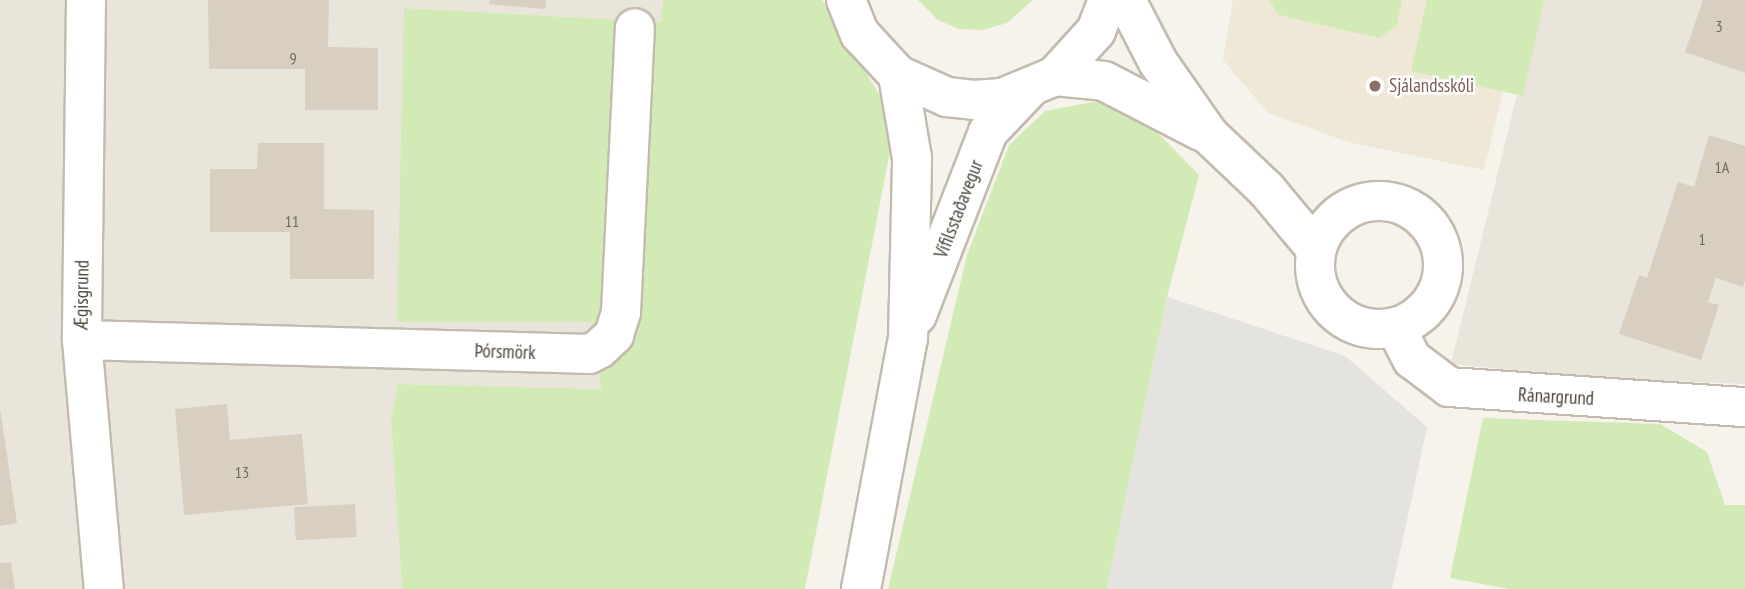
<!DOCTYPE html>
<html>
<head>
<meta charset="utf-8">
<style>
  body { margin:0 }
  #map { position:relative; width:1745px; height:589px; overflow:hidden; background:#f6f3ec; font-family:"PT Sans Narrow",sans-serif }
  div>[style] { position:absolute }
  .residential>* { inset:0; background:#eae5da }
  .education>* { inset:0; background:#efe8d6 }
  .green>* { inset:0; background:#d2eab5 }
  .parking>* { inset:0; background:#e5e3e0 }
  .building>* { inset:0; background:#d8cfc1; transform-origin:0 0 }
  .roads { filter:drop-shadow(2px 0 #c2bbae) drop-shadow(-2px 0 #c2bbae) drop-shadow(0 2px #c2bbae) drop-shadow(0 -2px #c2bbae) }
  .minor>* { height:38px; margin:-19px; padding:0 19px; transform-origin:19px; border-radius:19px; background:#fff }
  .minor>.ring { margin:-19px; padding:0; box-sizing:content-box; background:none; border:38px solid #fff; border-radius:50% }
  .dots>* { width:19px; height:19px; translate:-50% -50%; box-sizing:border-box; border:4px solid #fff; border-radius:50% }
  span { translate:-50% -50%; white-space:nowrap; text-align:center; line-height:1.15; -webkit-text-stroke:5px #fff; paint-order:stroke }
  .number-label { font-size:16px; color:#6e675b }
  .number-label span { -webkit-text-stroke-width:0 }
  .education-label { font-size:19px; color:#785e54 }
  .left { translate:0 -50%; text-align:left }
  .street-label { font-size:19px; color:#4b4439 }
</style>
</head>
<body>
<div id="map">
  <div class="residential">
    <div style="clip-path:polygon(0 0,663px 0,661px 22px,404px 8px,593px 322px,601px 389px,398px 384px,391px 419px,402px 589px,0 589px)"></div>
    <div style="clip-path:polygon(1540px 0,1745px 0,1745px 384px,1589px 378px,1451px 364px)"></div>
  </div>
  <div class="education">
    <div style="clip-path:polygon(1233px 0,1525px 0,1484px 170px,1348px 142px,1268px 113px,1223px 60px)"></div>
  </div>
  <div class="green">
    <div style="clip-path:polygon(663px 0,822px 0,880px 96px,893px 136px,805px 589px,402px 589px,391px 419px,398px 384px,601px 389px,593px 322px,397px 322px,404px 8px,661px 22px)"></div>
    <div style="clip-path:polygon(918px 0,1033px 0,1007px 23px,983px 30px,959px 29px,938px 20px)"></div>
    <div style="clip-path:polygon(1269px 0,1402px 0,1397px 25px,1379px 38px,1279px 15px)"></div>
    <div style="clip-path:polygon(1427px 0,1544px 0,1523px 96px,1411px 71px)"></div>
    <div style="clip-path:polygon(1098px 101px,1146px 121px,1199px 175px,1167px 297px,1107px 589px,888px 589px,967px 255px,1009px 145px,1045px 111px)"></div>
    <div style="clip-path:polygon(1483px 418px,1660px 424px,1707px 452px,1725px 505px,1745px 505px,1745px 589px,1509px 589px,1450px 578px)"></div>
  </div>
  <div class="parking">
    <div style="clip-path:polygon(1167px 297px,1345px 356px,1427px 427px,1392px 589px,1107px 589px)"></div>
  </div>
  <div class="building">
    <div style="clip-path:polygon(208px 0,329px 0,328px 47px,378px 48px,378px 110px,305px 110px,305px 69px,209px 69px)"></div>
    <div style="clip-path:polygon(490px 0,546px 0,545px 9px,489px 4px)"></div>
    <div style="clip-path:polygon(1703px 0,1745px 0,1745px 73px,1685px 52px)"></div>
    <div style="clip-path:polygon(1709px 135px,1745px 146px,1745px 280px,1743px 287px,1716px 278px,1708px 302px,1719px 305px,1701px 360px,1619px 334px,1639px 275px,1647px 278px,1678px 182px,1694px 187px)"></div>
    <div style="clip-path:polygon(258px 143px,324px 143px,324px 209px,374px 210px,374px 279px,290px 279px,290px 232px,210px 232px,210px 169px,257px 169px)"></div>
    <div style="clip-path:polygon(227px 404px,230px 440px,302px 434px,308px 504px,184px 515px,175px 409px)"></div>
    <div style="clip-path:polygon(0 408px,17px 523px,0 526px)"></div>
    <div style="left:355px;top:504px;width:33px;height:61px;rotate:87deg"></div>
    <div style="clip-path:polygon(11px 562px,15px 589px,0 589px,0 563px)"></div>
  </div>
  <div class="roads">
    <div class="minor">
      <div style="left:86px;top:0;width:340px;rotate:90.7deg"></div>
      <div style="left:82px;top:340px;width:250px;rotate:85deg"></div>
      <div style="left:846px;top:0;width:37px;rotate:68deg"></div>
      <div style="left:860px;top:34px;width:56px;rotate:47.2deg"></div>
      <div style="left:898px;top:75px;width:54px;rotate:24.2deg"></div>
      <div style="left:947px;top:97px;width:27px;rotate:6deg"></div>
      <div style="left:974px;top:100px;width:28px;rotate:-4deg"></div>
      <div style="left:1002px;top:98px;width:57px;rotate:-22.5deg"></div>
      <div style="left:1055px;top:76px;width:61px;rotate:-47.7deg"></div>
      <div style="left:1096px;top:31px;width:33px;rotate:-69deg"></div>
      <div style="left:1126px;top:0;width:70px;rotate:62.7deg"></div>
      <div style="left:1158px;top:62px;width:89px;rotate:55.1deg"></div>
      <div style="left:1209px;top:135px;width:79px;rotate:43.5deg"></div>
      <div style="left:1266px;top:189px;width:78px;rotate:50.2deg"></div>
      <div style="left:1055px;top:76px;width:49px;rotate:5.8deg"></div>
      <div style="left:1104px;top:81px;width:109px;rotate:27.3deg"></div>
      <div class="ring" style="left:1315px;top:201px;width:90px;height:90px"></div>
      <div style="left:917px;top:315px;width:196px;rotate:-68.8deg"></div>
      <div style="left:988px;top:132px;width:58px;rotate:-46.4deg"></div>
      <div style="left:1396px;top:328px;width:35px;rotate:63deg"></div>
      <div style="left:1412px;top:359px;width:46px;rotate:37.1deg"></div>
      <div style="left:1449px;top:387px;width:297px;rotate:3.9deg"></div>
      <div style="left:82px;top:340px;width:507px;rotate:1.58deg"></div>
      <div style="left:589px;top:354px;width:11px;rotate:-27deg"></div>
      <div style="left:599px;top:349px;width:21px;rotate:-43deg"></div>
      <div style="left:614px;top:335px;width:24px;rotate:-73deg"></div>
      <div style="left:621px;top:312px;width:284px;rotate:-87.2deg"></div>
      <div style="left:861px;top:589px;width:254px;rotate:-79.4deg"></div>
      <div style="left:908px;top:339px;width:181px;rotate:-88.7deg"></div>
      <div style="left:912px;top:158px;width:84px;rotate:-99.6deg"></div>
    </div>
  </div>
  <div class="dots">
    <div style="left:1375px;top:86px;background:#8d6e63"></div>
  </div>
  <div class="number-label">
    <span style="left:1719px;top:26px">3</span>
    <span style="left:293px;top:58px">9</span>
    <span style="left:1722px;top:167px">1A</span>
    <span style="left:292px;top:221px">11</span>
    <span style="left:1702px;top:239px">1</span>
    <span style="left:242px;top:472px">13</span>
  </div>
  <div class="education-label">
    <span class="left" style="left:1389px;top:86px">Sjálandsskóli</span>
  </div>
  <div class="street-label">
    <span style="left:959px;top:209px;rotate:-69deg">Vífilsstaðavegur</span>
    <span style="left:82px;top:295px;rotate:-89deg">Ægisgrund</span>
    <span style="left:505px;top:352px;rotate:2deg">Þórsmörk</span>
    <span style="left:1556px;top:397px;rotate:3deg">Ránargrund</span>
  </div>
</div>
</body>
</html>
